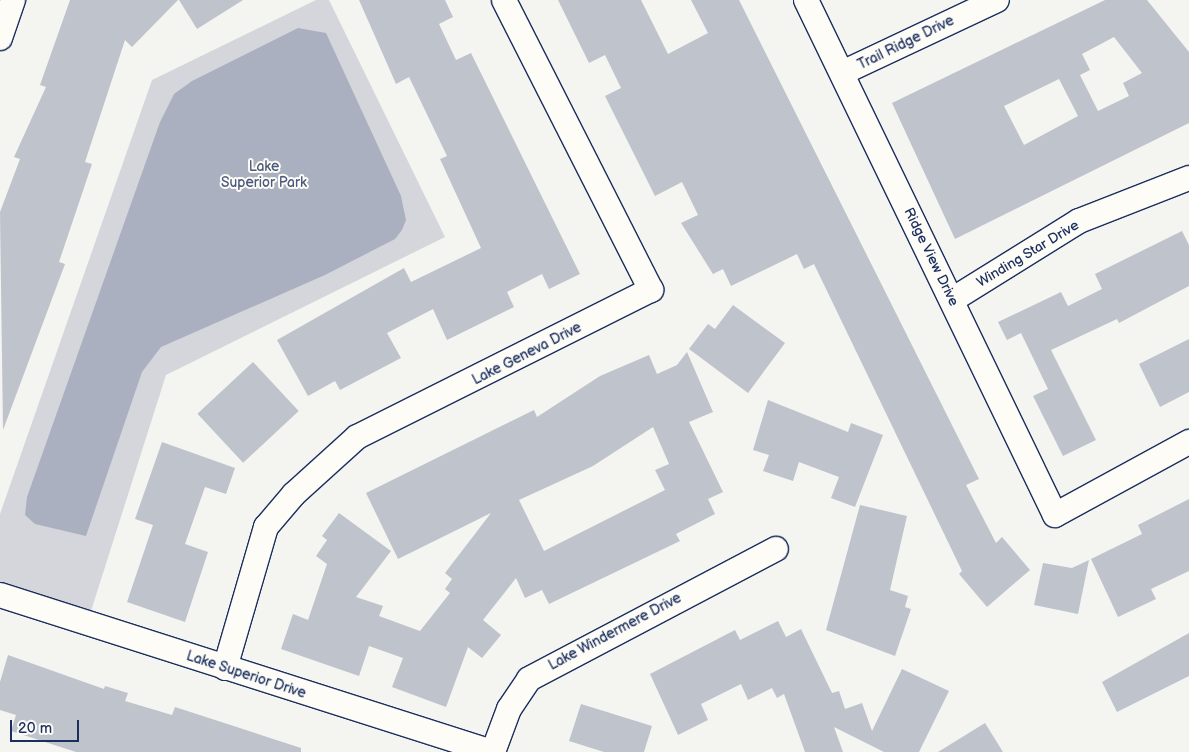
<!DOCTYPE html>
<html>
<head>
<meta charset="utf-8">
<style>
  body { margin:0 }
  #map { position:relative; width:1189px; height:752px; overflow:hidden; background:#f4f4f1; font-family:"Balsamiq Sans",sans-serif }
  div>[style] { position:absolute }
  .green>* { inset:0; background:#d4d6db }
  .water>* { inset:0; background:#aab0bf }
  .building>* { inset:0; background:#bfc3cc; transform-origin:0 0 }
  .roads { filter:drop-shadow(1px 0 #1b2f5e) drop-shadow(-1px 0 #1b2f5e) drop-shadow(0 1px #1b2f5e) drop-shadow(0 -1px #1b2f5e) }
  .street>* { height:24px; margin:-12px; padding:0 12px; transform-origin:12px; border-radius:12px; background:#fdfcf7 }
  span { translate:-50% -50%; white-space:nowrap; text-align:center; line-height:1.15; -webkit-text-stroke:4px #fdfcf7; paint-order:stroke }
  .street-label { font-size:14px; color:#1b2f5e }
  .park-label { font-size:14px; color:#49597d }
  .scale { position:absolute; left:10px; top:720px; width:69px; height:22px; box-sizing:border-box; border:2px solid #1b2f5e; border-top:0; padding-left:6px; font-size:15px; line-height:18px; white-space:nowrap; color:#1b2f5e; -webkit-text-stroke:4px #fdfcf7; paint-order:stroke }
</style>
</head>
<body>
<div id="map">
  <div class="green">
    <div style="clip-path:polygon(316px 0,329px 0,445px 237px,166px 375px,91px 611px,0 583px,0 514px,152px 80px)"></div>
  </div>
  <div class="water">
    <div style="clip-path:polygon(298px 28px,326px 33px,401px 196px,406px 220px,402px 230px,395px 239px,325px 275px,161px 347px,142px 372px,86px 536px,35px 524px,25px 515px,27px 497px,160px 122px,174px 94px,192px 81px)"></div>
  </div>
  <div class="building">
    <div style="clip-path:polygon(70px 0,178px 0,132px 47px,125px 40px,85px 162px,92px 164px,59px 262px,65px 264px,3px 430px,0 212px,20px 159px,14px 157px,46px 87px,40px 85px)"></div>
    <div style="clip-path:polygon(179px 0,243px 0,197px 29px)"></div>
    <div style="clip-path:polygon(359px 0,445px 0,453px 17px,439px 24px,456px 60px,471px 53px,580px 274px,549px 289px,542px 274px,507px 292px,514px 307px,447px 340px,433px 309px,387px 333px,401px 358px,340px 390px,335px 381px,308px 396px,277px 340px,404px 268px,411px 282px,481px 248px,440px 159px,447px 156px,409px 77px,396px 84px)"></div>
    <div style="clip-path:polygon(558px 0,641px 0,668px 54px,708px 33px,691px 0,739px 0,979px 479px,966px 485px,996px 543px,1002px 537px,1030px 570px,987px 607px,959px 574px,962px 571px,814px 264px,804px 269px,797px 254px,731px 286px,723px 269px,713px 274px,681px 223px,698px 215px,682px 182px,655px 196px,605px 96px,621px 88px,605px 55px,589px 63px)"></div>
    <div style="clip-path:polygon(evenodd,1105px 0,1147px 0,1189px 52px,1189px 123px,955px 239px,892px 103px,1105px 0,1114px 37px,1142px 73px,1123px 83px,1129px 96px,1098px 111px,1080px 75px,1090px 70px,1082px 54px,1114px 37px,1105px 0,1059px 79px,1078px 116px,1024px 145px,1004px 106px,1059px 79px)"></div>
    <div style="clip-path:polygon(1182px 231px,1189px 245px,1189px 286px,1119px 323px,1117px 319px,1051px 350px,1096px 440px,1063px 456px,1033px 396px,1048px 389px,1021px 333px,1007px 340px,998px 322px,1061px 292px,1068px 306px,1102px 289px,1095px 274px)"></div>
    <div style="clip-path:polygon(733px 305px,785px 343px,748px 393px,689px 349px,708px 324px,715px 329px)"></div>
    <div style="clip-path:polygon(1189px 339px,1189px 392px,1160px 407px,1139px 364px)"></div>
    <div style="clip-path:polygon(evenodd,687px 352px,713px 412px,689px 422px,723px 492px,708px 499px,715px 514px,676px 534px,680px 541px,549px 604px,542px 590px,525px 598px,516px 578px,483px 620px,501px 635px,482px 658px,468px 647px,446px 707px,392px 687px,403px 658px,369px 646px,359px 676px,281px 649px,293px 614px,308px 620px,327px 564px,316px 556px,327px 540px,322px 536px,339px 513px,391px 551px,356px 597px,383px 606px,379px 616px,420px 631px,450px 593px,445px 589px,452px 579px,445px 573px,491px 513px,398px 559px,366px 493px,534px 410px,537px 417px,600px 376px,649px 355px,657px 374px,677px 365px,687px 352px,653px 427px,669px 464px,655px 470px,665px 490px,544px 551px,519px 500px,593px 466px,653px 427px)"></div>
    <div style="left:253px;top:362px;width:67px;height:76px;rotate:47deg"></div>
    <div style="clip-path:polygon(768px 400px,848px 432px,851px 423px,883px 435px,855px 507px,831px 498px,839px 477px,799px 462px,793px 481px,763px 471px,769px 455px,753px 450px)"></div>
    <div style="clip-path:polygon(162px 442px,235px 468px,226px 494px,205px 487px,185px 544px,208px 552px,185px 622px,127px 602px,153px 525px,135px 519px)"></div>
    <div style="clip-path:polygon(1189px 499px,1189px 571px,1151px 589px,1156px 599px,1118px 617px,1091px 559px,1142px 534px,1138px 525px)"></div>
    <div style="clip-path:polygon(860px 505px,907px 516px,890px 590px,908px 596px,905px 607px,911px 609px,895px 656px,826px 630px)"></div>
    <div style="clip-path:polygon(1089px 560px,1078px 614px,1034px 605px,1043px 563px,1072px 568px)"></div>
    <div style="clip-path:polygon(778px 621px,786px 637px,801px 629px,832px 693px,839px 691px,845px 709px,862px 703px,872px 731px,902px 669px,949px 691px,919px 752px,884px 752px,834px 727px,843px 752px,805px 752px,784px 694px,777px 698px,772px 688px,748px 700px,741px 684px,701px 704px,708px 720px,678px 735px,650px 674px,735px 630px,740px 640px)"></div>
    <div style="clip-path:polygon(1189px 633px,1189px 676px,1117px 712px,1102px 682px)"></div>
    <div style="clip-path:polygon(8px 655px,104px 689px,105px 686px,128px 693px,125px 701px,172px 715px,175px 707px,301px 748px,301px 752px,76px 752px,11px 731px,16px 715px,0 710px,0 682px)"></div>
    <div style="clip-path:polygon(581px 704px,652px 726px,644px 752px,604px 752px,569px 741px)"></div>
    <div style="clip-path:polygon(985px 723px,1003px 752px,938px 752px)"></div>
  </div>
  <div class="roads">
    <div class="street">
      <div style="left:806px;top:0;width:572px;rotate:64.2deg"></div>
      <div style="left:1055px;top:515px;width:153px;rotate:-28.6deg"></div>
      <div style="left:0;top:38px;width:40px;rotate:-71.1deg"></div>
      <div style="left:842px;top:73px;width:171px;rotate:-25.2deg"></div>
      <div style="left:952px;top:300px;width:150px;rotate:-31.9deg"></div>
      <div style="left:1079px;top:221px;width:118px;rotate:-21.4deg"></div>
      <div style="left:0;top:595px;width:516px;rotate:17.7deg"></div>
      <div style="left:225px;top:668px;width:147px;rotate:-73.8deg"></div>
      <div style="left:266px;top:527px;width:43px;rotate:-49.7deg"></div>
      <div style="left:294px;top:494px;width:85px;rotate:-42.1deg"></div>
      <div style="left:357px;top:437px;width:329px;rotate:-26.6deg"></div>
      <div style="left:651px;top:290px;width:325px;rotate:-116.9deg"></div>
      <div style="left:493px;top:752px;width:46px;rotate:-69.6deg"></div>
      <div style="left:509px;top:709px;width:36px;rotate:-56deg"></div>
      <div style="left:529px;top:679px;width:279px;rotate:-27.8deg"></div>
    </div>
  </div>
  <div class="street-label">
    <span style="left:906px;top:43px;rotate:-26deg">Trail Ridge Drive</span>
    <span style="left:1028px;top:254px;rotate:-31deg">Winding Star Drive</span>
    <span style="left:931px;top:257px;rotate:64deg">Ridge View Drive</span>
    <span style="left:527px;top:354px;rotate:-27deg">Lake Geneva Drive</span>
    <span style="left:615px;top:632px;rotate:-28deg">Lake Windermere Drive</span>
    <span style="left:246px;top:675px;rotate:18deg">Lake Superior Drive</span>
  </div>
  <div class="park-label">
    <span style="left:264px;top:175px">Lake<br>Superior Park</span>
  </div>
  <div class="scale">20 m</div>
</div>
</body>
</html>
